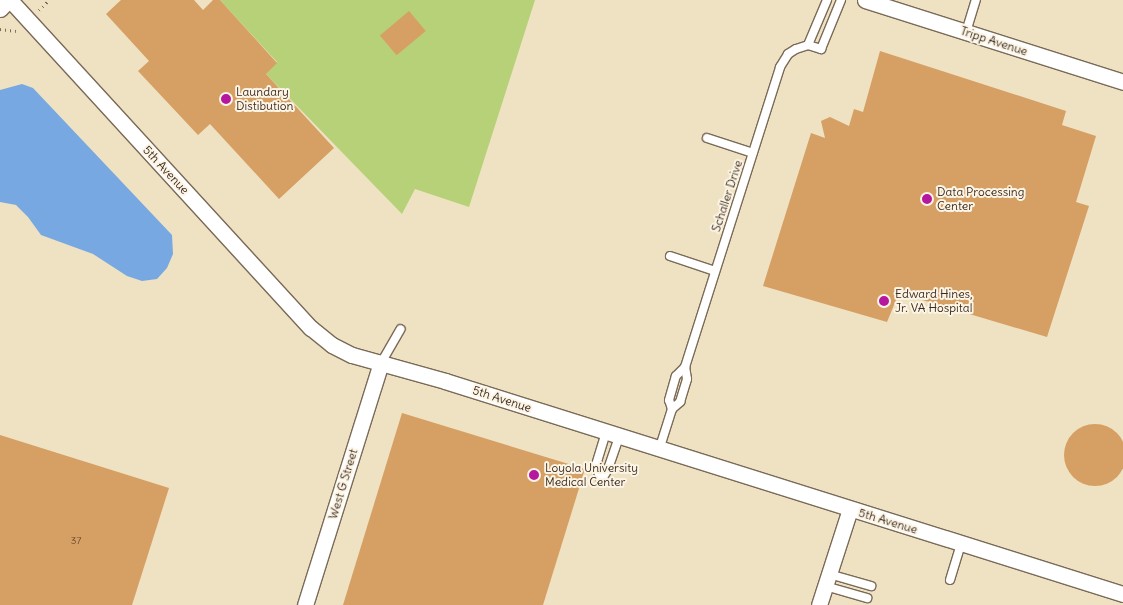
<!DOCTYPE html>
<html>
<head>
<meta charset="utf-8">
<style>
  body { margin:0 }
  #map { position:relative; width:1123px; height:605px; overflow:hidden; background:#eee2c2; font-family:Delius,sans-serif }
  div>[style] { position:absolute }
  .green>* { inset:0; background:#b6d177 }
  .water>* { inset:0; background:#78a8e2 }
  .building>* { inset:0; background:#d69f63; transform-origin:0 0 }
  .round { border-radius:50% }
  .path>* { height:3px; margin-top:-1.5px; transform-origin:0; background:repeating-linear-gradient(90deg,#7a6a57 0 1px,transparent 0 5px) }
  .roads { filter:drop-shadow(1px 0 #7a6a57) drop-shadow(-1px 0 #7a6a57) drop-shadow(0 1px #7a6a57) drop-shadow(0 -1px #7a6a57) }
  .service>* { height:8px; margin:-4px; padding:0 4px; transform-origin:4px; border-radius:4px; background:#fff }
  .minor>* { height:15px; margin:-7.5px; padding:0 7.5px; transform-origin:7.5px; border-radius:7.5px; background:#fff }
  .dots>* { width:14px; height:14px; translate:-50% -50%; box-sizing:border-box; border:2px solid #fcf5e5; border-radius:50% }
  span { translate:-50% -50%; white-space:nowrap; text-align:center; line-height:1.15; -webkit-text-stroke:4px #fcf5e5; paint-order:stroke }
  .number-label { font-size:10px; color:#62472f }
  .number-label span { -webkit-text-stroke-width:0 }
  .street-label { font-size:12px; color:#3b2a1e }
  .poi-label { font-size:12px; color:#3b2a1e }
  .left { translate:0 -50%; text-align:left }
</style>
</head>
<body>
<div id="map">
  <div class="green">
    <div style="clip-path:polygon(220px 0,535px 0,469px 207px,415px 189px,402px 214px,266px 74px,277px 62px)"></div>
  </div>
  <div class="water">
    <div style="clip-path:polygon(22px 84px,33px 88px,172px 235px,173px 254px,167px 268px,157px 279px,142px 281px,127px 276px,93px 254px,41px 235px,28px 217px,16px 205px,0 202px,0 90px)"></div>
  </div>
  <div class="building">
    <div style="clip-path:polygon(121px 0,194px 0,203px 10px,213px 0,220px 0,277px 63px,266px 74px,334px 148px,279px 199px,210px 124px,198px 135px,138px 71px,149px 61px,106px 14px)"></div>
    <div style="left:409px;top:11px;width:26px;height:38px;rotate:50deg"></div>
    <div style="clip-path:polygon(880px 51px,1066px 111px,1062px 125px,1096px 136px,1076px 202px,1089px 206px,1047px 337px,899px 293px,887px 322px,763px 286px,811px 133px,825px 138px,821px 121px,830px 117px,849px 126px,854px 109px,863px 112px)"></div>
    <div style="clip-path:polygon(402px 413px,585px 469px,543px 605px,343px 605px)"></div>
    <div class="round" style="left:1064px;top:424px;width:62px;height:62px"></div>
    <div style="clip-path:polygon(0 435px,169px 488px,132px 605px,0 605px)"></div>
  </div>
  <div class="path">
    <div style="left:39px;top:10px;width:14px;rotate:-45deg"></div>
    <div style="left:0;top:29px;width:16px;rotate:7deg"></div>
  </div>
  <div class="roads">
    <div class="service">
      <div style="left:966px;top:32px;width:34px;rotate:-73deg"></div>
      <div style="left:808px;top:45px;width:49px;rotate:-67.1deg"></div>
      <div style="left:707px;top:138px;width:48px;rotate:18.1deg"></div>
      <div style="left:670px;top:256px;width:47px;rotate:18.4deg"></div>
      <div style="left:381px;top:363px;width:39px;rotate:-60deg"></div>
      <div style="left:672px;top:409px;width:9px;rotate:-108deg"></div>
      <div style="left:669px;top:400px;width:25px;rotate:-74deg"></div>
      <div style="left:676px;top:376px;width:13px;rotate:-45deg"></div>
      <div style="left:659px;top:450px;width:43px;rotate:-72.4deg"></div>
      <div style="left:672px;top:409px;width:11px;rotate:-41deg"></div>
      <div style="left:680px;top:402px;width:24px;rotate:-73deg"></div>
      <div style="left:687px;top:379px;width:12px;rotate:-99deg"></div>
      <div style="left:685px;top:367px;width:315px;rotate:-72.4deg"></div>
      <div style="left:780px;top:67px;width:15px;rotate:-58deg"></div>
      <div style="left:788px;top:54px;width:9px;rotate:-32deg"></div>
      <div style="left:796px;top:49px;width:13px;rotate:-18deg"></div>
      <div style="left:808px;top:45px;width:14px;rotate:17deg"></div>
      <div style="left:821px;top:49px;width:53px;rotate:-67.8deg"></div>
      <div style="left:601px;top:481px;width:17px;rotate:-107deg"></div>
      <div style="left:596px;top:465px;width:34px;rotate:-73deg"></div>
      <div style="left:601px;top:481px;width:14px;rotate:-60deg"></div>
      <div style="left:608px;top:469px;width:34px;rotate:-71deg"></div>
      <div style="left:829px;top:574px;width:44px;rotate:15.9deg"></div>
      <div style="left:950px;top:580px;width:39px;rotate:-73deg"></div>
      <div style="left:825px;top:586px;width:44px;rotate:15.9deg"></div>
    </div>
    <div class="minor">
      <div style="left:10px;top:0;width:445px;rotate:47.5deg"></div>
      <div style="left:311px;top:328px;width:27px;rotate:39deg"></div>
      <div style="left:332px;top:345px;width:22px;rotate:27deg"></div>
      <div style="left:352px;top:355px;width:97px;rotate:15.6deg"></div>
      <div style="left:445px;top:381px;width:711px;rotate:17.44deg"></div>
      <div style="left:865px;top:0;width:271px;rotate:17.6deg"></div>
      <div style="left:0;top:9px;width:13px;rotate:-45deg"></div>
      <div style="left:305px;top:605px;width:254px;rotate:-72.6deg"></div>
      <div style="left:819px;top:605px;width:101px;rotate:-72.1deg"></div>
    </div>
  </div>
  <div class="dots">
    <div style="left:226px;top:99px;background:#b5179e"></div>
    <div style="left:927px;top:199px;background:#b5179e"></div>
    <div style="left:884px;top:301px;background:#b5179e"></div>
    <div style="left:534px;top:475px;background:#b5179e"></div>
  </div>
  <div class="number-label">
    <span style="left:76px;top:541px">37</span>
  </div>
  <div class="street-label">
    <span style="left:994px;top:41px;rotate:18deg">Tripp Avenue</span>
    <span style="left:166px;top:170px;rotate:47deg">5th Avenue</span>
    <span style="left:727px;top:196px;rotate:-72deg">Schaller Drive</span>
    <span style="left:502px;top:399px;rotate:18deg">5th Avenue</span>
    <span style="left:343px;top:484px;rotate:-73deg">West G Street</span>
    <span style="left:888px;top:521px;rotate:17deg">5th Avenue</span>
  </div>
  <div class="poi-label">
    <span class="left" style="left:236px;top:99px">Laundary<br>Distibution</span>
    <span class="left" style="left:937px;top:199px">Data Processing<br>Center</span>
    <span class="left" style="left:895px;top:301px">Edward Hines,<br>Jr. VA Hospital</span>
    <span class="left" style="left:545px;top:475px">Loyola University<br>Medical Center</span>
  </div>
</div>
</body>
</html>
